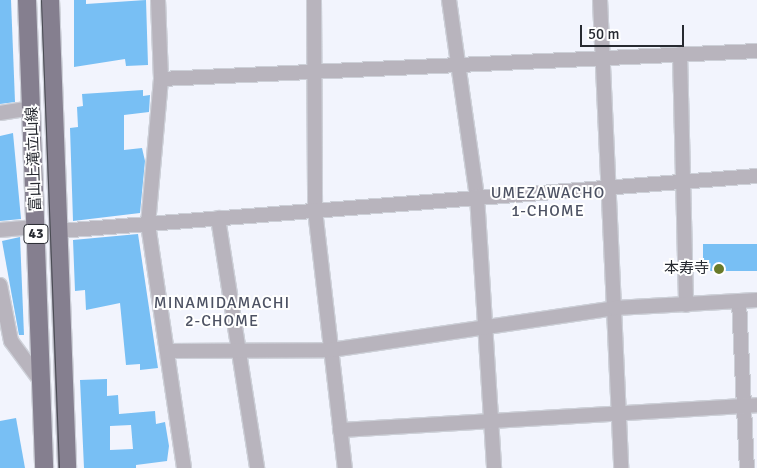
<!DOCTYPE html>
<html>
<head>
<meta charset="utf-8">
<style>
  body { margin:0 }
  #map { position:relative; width:757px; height:468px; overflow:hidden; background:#f2f4fd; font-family:Signika,"Noto Sans JP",sans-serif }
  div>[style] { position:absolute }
  .building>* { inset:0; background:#78bff4; transform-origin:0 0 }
  .roads { filter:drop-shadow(1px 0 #cdd0d8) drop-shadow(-1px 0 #cdd0d8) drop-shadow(0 1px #cdd0d8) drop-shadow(0 -1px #cdd0d8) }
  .minor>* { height:14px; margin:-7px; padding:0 7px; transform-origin:7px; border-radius:7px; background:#b8b4bd }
  .major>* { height:18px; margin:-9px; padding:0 9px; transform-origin:9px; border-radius:9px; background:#857f8f }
  .tram>* { height:1px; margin:-0.5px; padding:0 0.5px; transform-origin:0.5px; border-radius:0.5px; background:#484b52 }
  .dots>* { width:14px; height:14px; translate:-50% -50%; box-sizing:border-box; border:2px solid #fff; border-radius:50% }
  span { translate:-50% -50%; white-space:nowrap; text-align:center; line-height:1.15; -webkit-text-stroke:4px #fff; paint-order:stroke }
  .shield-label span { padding:1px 4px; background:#fff; border:1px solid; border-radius:4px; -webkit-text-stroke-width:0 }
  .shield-label { font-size:14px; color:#272a31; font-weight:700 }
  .street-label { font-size:15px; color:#272a31 }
  .poi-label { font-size:15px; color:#272a31 }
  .right { translate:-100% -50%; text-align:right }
  .neighbourhood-label { font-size:16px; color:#4d5263; letter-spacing:1px }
  .scale { position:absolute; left:580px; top:25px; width:104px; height:22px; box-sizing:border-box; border:2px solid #272a31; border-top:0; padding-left:6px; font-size:15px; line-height:18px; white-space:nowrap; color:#272a31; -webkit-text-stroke:4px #fff; paint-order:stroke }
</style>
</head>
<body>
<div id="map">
  <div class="building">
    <div style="clip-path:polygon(0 0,11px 0,15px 102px,0 104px)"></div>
    <div style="clip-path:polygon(74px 0,86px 0,86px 4px,146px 0,148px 65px,126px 66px,125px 59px,74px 67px)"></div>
    <div style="clip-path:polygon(143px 90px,143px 96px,150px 95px,149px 112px,124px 115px,124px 150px,142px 148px,145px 161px,140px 213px,73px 221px,70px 128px,78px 127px,77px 107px,83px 106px,82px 94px)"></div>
    <div style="clip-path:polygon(13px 133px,21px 219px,0 221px,0 136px)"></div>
    <div style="clip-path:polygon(138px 234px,158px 368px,140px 370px,140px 364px,126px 365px,120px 303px,86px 310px,85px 290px,75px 291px,73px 240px)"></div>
    <div style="clip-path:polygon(20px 237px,24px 335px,19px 335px,2px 241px)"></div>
    <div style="left:757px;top:244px;width:27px;height:54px;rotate:90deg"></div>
    <div style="clip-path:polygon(evenodd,107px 379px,107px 396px,118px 395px,119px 414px,155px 411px,156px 424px,165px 422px,169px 446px,167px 461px,136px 465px,136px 468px,84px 468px,80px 380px,107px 379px,131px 425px,133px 449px,110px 450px,110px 426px,131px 425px)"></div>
    <div style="clip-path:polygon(16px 418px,25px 468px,0 468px,0 421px)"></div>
  </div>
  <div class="roads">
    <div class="minor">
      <div style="left:158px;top:0;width:79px;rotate:87.8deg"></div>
      <div style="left:161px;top:79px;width:146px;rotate:95.1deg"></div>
      <div style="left:148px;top:224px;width:247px;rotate:81.6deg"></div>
      <div style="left:314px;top:0;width:210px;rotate:89.7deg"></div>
      <div style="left:315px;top:210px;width:260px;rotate:83.4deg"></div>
      <div style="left:449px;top:0;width:198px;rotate:81.9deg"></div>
      <div style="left:477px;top:196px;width:273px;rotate:86.4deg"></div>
      <div style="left:600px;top:0;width:468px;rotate:87.4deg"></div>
      <div style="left:680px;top:54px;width:251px;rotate:88.6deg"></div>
      <div style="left:161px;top:79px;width:597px;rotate:-2.69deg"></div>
      <div style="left:0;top:113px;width:33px;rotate:-9deg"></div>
      <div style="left:218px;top:218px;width:253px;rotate:81.1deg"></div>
      <div style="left:0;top:230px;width:36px;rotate:-5deg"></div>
      <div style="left:59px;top:231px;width:700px;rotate:-4.51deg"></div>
      <div style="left:0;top:285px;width:57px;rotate:78.9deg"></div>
      <div style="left:11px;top:341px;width:52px;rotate:53.6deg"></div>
      <div style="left:739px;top:301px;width:167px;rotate:87.3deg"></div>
      <div style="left:167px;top:351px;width:164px;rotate:-0.3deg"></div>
      <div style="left:331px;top:350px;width:287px;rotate:-8.4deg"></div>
      <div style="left:615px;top:308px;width:142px;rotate:-3.2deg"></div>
      <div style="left:340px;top:430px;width:418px;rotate:-3.4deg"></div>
    </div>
    <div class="major">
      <div style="left:27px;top:0;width:468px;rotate:87.9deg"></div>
      <div style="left:50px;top:0;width:468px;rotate:87.9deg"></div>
    </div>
  </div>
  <div class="tram">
    <div style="left:41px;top:0;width:468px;rotate:87.8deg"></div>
  </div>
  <div class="dots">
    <div style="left:719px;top:269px;background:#697a28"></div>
  </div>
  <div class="shield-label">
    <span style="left:36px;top:234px">43</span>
  </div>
  <div class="street-label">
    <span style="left:34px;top:159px;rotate:-92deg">富山上滝立山線</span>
  </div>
  <div class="poi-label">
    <span class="right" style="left:709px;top:269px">本寿寺</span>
  </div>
  <div class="neighbourhood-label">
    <span style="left:548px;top:202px">UMEZAWACHO<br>1-CHOME</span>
    <span style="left:222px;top:312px">MINAMIDAMACHI<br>2-CHOME</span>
  </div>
  <div class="scale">50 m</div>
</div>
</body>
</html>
